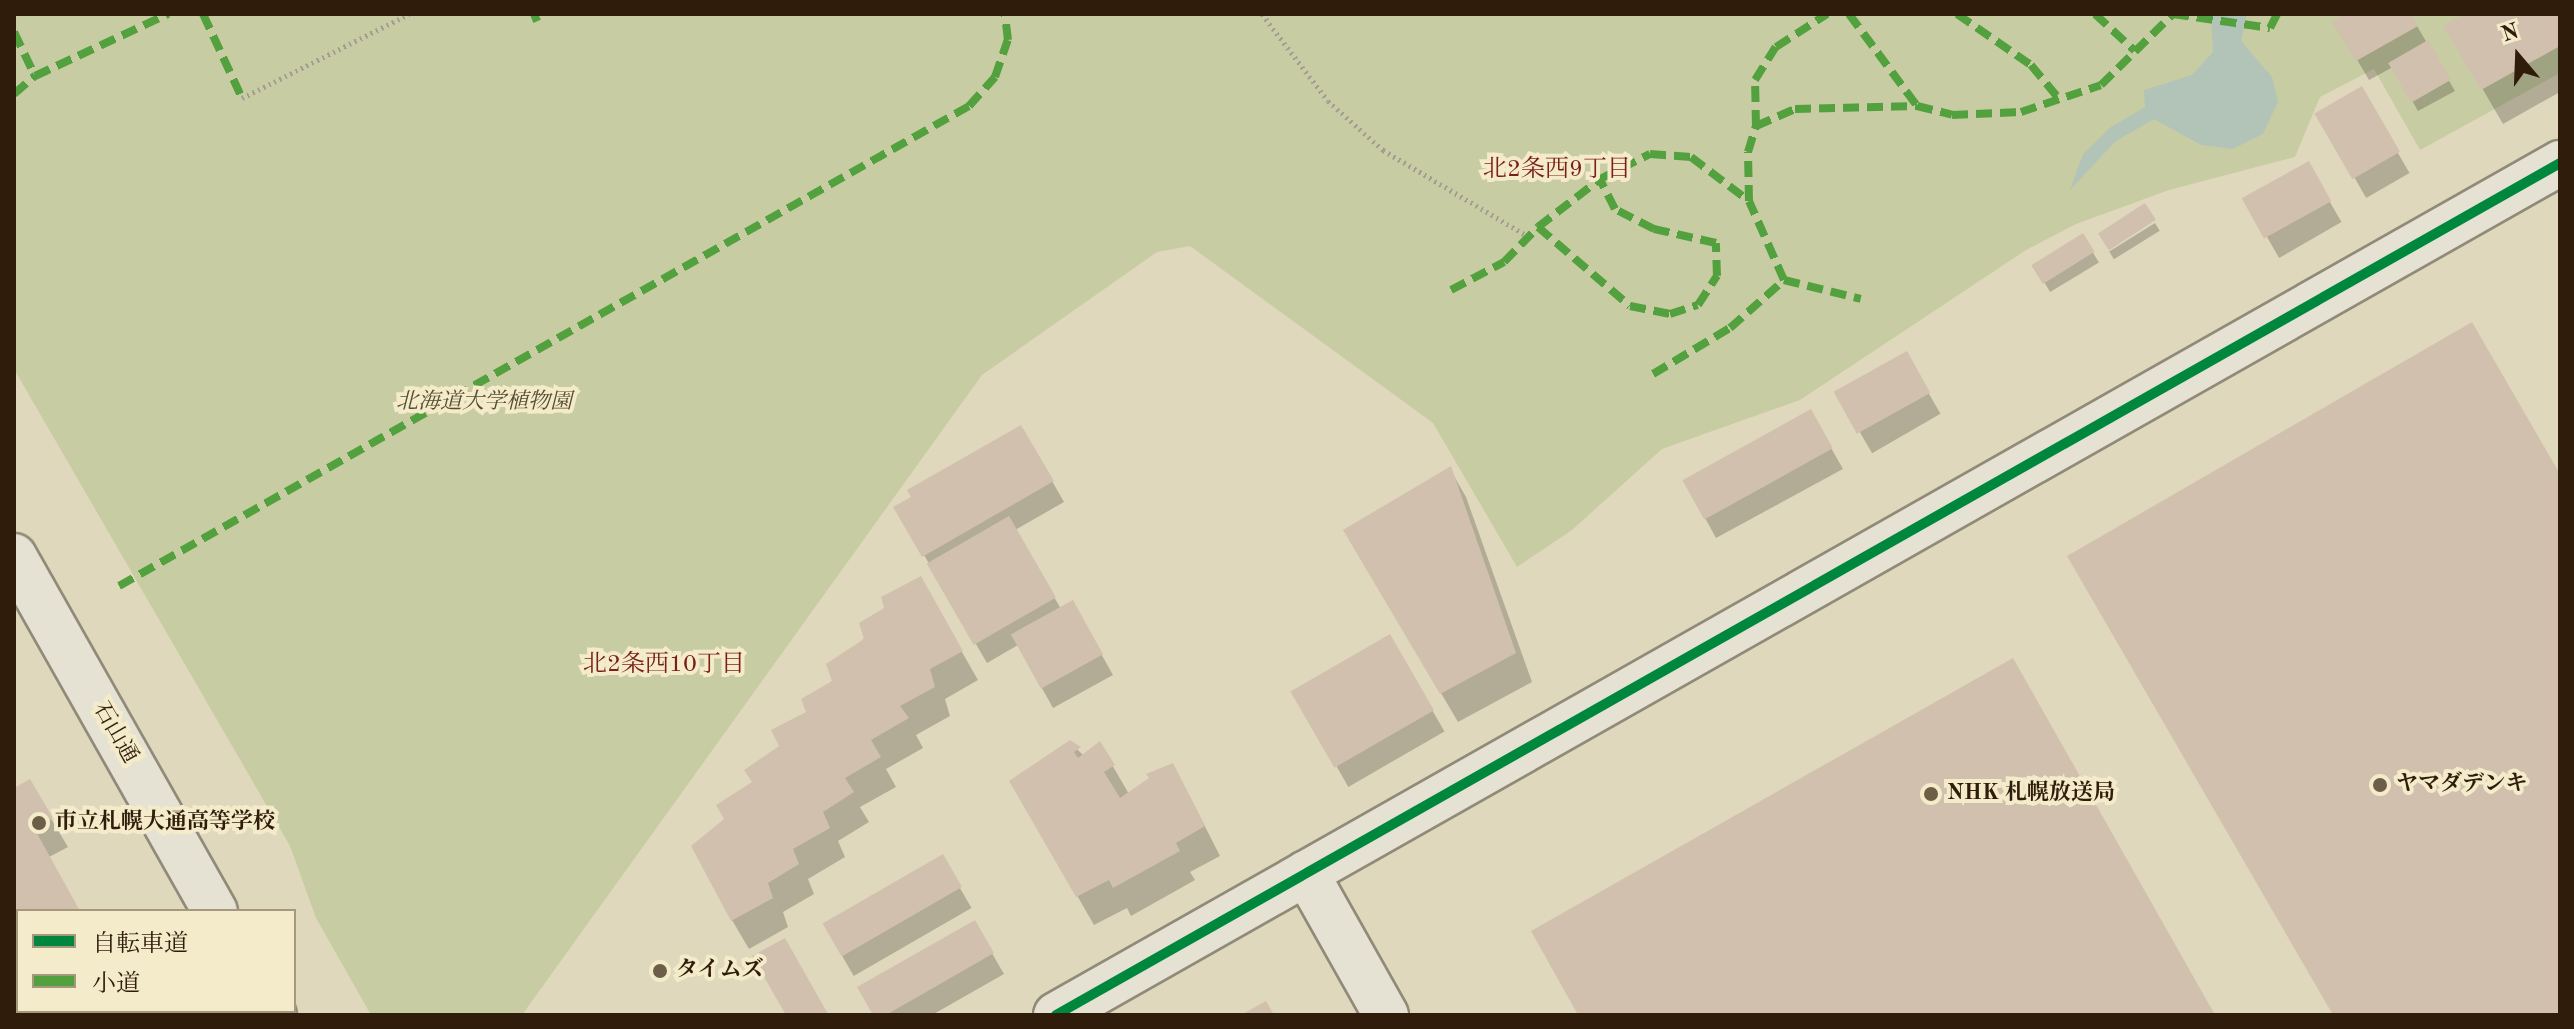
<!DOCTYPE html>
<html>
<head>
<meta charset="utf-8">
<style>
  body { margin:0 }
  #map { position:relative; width:2574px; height:1029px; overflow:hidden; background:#dfd8bc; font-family:"Old Standard TT","Noto Serif JP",serif }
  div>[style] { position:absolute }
  .green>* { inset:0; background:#c8cca2 }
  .water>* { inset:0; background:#b2c3b8 }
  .shadow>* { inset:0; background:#0003; transform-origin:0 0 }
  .building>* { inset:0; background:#d1c0ae; transform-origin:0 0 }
  .path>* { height:5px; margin-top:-2.5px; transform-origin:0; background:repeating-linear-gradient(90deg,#a39d92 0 2px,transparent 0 6px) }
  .roads { filter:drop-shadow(2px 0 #908a78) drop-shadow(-2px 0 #908a78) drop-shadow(0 2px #908a78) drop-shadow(0 -2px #908a78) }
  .tertiary>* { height:44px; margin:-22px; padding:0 22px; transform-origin:22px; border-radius:22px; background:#e5e1d3 }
  .secondary>* { height:44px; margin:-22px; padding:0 22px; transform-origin:22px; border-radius:22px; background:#e5e1d3 }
  .quiet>* { height:8px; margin-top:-4px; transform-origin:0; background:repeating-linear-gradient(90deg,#52a13e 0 16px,transparent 0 24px) }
  .cycleway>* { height:10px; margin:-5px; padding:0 5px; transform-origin:5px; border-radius:5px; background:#00873e }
  .dots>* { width:22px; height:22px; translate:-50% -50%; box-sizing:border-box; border:4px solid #f3ebca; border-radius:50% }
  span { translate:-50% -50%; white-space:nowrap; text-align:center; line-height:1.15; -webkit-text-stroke:8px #f3ebca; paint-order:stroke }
  .park-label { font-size:22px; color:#574e31; font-style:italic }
  .street-label { font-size:22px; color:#2f1c0a }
  .poi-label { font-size:22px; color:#2f1c0a; font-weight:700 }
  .left { translate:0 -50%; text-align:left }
  .neighbourhood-label { font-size:24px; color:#7a1f14 }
  .frame { position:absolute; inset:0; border:16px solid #2f1c0a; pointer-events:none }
  .legend { position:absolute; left:16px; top:909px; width:280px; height:104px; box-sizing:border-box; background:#f3ebca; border:2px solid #a5987d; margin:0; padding:10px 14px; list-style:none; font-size:24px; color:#2f1c0a }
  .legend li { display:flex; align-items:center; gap:16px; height:40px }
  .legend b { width:40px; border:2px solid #a5987d }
  .north { position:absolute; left:2478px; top:16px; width:80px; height:80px; -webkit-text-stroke:6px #f3ebca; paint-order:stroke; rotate:341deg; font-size:22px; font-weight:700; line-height:32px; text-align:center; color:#2f1c0a }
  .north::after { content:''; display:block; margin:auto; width:28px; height:36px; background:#2f1c0a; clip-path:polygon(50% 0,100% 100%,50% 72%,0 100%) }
</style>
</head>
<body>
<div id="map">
  <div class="green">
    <div style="clip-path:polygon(14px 14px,2560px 14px,2560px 73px,2420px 150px,2374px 69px,2320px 97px,2295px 157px,2169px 190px,2076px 224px,2026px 250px,1800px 400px,1662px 449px,1572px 530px,1517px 567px,1433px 423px,1190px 246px,1157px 252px,982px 375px,522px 1015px,371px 1015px,316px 918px,290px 846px,14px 369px)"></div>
    <div style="clip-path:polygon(18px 990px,18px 1011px,121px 1015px,14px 1015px)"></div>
  </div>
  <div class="water">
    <div style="clip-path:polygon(2211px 14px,2247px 14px,2241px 41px,2272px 77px,2278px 102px,2263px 134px,2233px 149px,2201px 145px,2154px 119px,2116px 141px,2070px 190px,2083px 154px,2111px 127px,2145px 107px,2144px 90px,2192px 75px,2213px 52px)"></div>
  </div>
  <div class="shadow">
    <div style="clip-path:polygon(2350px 14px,2410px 14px,2455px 91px,2418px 111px,2393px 67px,2369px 80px,2335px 22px)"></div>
    <div style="clip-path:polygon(2468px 14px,2560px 14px,2560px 92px,2503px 124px,2446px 26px)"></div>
    <div style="left:2361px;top:89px;width:97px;height:50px;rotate:60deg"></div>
    <div style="left:2308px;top:164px;width:67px;height:72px;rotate:60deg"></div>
    <div style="left:2155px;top:223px;width:9px;height:54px;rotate:58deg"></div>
    <div style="left:2083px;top:236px;width:31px;height:57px;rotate:59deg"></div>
    <div style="left:1906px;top:354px;width:69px;height:79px;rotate:60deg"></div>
    <div style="clip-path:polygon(1021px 427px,1064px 502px,1015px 530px,1061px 609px,1072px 602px,1113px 675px,1053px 708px,1018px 645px,987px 663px,896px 507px)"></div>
    <div style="clip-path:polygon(1822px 432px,1843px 469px,1716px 538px,1685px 481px)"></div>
    <div style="clip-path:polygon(1450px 469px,1466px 497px,1532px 682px,1458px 722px,1346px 531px)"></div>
    <div style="clip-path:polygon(920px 579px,978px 680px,945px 699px,950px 716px,916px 735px,923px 748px,886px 769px,896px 787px,860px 807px,869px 822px,838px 841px,845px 857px,808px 879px,814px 894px,783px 912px,788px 927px,749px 949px,732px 920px,727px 820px,886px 609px)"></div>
    <div style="left:1390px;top:637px;width:109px;height:111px;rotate:60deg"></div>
    <div style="clip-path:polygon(1070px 742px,1084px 756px,1100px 744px,1129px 794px,1189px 795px,1220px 856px,1190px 872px,1195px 880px,1131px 916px,1127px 908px,1094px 925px,1012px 782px)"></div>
    <div style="clip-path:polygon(29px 782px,68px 847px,49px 857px,79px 911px,18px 911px,18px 1011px,27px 1011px,14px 1015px,14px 791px)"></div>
    <div style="left:942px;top:857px;width:59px;height:136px;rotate:60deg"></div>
    <div style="clip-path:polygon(974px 922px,1004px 974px,932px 1015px,876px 1015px)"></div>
  </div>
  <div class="building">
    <div style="clip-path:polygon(2346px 14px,2412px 14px,2418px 26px,2356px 61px,2332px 22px)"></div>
    <div style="clip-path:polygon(2464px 14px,2560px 14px,2560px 46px,2481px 90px,2443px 26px)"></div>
    <div style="left:2428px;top:40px;width:46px;height:46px;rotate:60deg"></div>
    <div style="left:2362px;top:86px;width:76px;height:55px;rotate:60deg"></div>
    <div style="left:2309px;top:161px;width:46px;height:77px;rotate:61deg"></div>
    <div style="left:2145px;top:203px;width:20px;height:56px;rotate:57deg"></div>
    <div style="left:2083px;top:233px;width:22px;height:61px;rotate:58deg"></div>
    <div style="clip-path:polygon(2472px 322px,2560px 474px,2560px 1015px,2333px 1015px,2067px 556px)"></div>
    <div style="left:1907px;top:351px;width:48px;height:84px;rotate:61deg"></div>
    <div style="left:1811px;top:409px;width:45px;height:147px;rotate:61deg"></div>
    <div style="clip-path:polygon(1021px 425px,1054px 481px,922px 557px,893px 507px,911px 497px,907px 490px)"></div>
    <div style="clip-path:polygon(1451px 466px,1516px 653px,1440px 694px,1343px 530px)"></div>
    <div style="left:1009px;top:516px;width:94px;height:95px;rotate:60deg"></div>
    <div style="clip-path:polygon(921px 576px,963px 651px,930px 669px,935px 687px,900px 706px,909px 718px,871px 740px,881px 757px,845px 778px,854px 792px,823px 812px,830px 828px,793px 849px,799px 864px,768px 883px,773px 898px,731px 921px,691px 846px,724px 819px,716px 805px,752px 782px,744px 770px,779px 746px,771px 730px,806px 712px,801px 699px,832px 681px,826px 664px,864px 639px,859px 623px,884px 608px,881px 597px)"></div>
    <div style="left:1073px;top:600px;width:62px;height:71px;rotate:61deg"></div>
    <div style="left:1390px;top:634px;width:88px;height:115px;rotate:60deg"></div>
    <div style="clip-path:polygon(2013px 658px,2215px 1015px,1578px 1015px,1531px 931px)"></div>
    <div style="clip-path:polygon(1070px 740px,1081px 747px,1074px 752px,1078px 758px,1100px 741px,1115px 765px,1104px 772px,1120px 798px,1149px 778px,1146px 774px,1173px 763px,1205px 826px,1176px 843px,1180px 851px,1113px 888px,1109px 880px,1076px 897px,1009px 781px)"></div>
    <div style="clip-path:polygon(30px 779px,53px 818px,34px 828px,80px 911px,18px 911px,14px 981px,14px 788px)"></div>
    <div style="left:943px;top:854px;width:38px;height:139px;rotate:60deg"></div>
    <div style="clip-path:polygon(975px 920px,994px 953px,886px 1015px,873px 1015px,857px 987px)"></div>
    <div style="clip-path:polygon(785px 938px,828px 1014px,825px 1015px,786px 1015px,752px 956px)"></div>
    <div style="clip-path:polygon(1266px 1001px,1274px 1015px,1241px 1015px)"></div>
  </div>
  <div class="path">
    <div style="left:1262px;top:14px;width:109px;rotate:52.8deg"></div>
    <div style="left:1328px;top:101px;width:74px;rotate:41.7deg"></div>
    <div style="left:1383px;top:150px;width:170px;rotate:30.8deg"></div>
    <div style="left:242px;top:98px;width:187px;rotate:-26.7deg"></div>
  </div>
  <div class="roads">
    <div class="tertiary">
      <div style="left:1306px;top:873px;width:163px;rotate:60.6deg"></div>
      <div style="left:1056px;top:1015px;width:1729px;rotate:-29.53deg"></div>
    </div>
    <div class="secondary">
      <div style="left:14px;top:556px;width:408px;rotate:60.5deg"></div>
      <div style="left:272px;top:1011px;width:4px;rotate:63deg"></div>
    </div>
  </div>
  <div class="quiet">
    <div style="left:203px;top:14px;width:93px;rotate:65.1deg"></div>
    <div style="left:534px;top:14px;width:8px;rotate:67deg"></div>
    <div style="left:1849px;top:14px;width:114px;rotate:53.5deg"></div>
    <div style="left:1957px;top:14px;width:90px;rotate:34.6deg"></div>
    <div style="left:2031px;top:65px;width:45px;rotate:50.4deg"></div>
    <div style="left:2095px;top:14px;width:54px;rotate:42.8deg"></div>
    <div style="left:14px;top:32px;width:49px;rotate:64.5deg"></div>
    <div style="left:14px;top:94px;width:28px;rotate:-41deg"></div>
    <div style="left:35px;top:76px;width:147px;rotate:-25deg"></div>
    <div style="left:1756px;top:126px;width:46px;rotate:-91.2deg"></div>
    <div style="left:1755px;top:80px;width:39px;rotate:-58deg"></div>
    <div style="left:1776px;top:47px;width:61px;rotate:-32.9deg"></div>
    <div style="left:1538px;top:227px;width:121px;rotate:40.7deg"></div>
    <div style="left:1630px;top:306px;width:41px;rotate:11.3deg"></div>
    <div style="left:1670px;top:314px;width:29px;rotate:-18deg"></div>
    <div style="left:1698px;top:305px;width:35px;rotate:-57deg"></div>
    <div style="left:1717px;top:276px;width:33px;rotate:-92deg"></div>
    <div style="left:1716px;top:243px;width:64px;rotate:-167.3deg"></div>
    <div style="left:1654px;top:229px;width:44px;rotate:-152.9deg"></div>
    <div style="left:1615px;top:209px;width:34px;rotate:-117deg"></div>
    <div style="left:1784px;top:280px;width:79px;rotate:13.9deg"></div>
    <div style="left:1451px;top:290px;width:60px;rotate:-27.8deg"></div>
    <div style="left:1504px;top:262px;width:49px;rotate:-45.8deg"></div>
    <div style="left:1538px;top:227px;width:78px;rotate:-37.7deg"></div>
    <div style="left:1600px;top:179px;width:56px;rotate:-26.6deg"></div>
    <div style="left:1650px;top:154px;width:41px;rotate:4.2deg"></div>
    <div style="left:1691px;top:157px;width:73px;rotate:37.2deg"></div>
    <div style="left:1749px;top:201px;width:49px;rotate:-91.2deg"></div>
    <div style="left:1748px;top:152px;width:27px;rotate:-73deg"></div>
    <div style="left:1756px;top:126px;width:43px;rotate:-23.6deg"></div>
    <div style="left:1795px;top:109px;width:122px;rotate:-1.4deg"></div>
    <div style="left:1917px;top:106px;width:36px;rotate:14deg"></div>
    <div style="left:1952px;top:115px;width:69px;rotate:-2.5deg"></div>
    <div style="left:2021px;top:112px;width:84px;rotate:-18.6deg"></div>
    <div style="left:2101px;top:85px;width:101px;rotate:-44.6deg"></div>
    <div style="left:2173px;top:14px;width:98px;rotate:8.2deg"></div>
    <div style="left:2270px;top:28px;width:16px;rotate:-63deg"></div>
    <div style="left:1653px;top:374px;width:90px;rotate:-30.9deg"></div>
    <div style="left:1730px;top:328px;width:72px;rotate:-41.6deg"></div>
    <div style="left:1784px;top:280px;width:86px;rotate:-113.9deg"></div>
    <div style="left:119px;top:586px;width:976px;rotate:-29.45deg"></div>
    <div style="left:969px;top:106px;width:39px;rotate:-48deg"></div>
    <div style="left:995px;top:77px;width:39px;rotate:-71deg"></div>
    <div style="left:1008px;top:40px;width:26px;rotate:-97deg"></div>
  </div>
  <div class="cycleway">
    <div style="left:1056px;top:1015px;width:1729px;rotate:-29.53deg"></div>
  </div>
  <div class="dots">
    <div style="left:2380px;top:785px;background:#6d5e48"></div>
    <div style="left:1931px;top:794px;background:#6d5e48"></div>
    <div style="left:39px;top:823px;background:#6d5e48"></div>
    <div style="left:660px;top:971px;background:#6d5e48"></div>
  </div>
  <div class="park-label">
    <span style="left:484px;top:403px">北海道大学植物園</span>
  </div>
  <div class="street-label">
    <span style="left:115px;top:733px;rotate:60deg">石山通</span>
  </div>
  <div class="poi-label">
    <span class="left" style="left:2396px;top:785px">ヤマダデンキ</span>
    <span class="left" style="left:1947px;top:794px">NHK 札幌放送局</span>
    <span class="left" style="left:55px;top:823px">市立札幌大通高等学校</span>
    <span class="left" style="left:676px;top:971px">タイムズ</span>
  </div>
  <div class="neighbourhood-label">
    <span style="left:1557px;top:171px">北2条西9丁目</span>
    <span style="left:664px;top:666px">北2条西10丁目</span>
  </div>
  <div class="frame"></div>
  <ul class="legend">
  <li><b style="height:10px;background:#00873e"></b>自転車道</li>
  <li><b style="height:10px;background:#52a13e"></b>小道</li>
  </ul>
  <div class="north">N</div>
</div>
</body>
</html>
